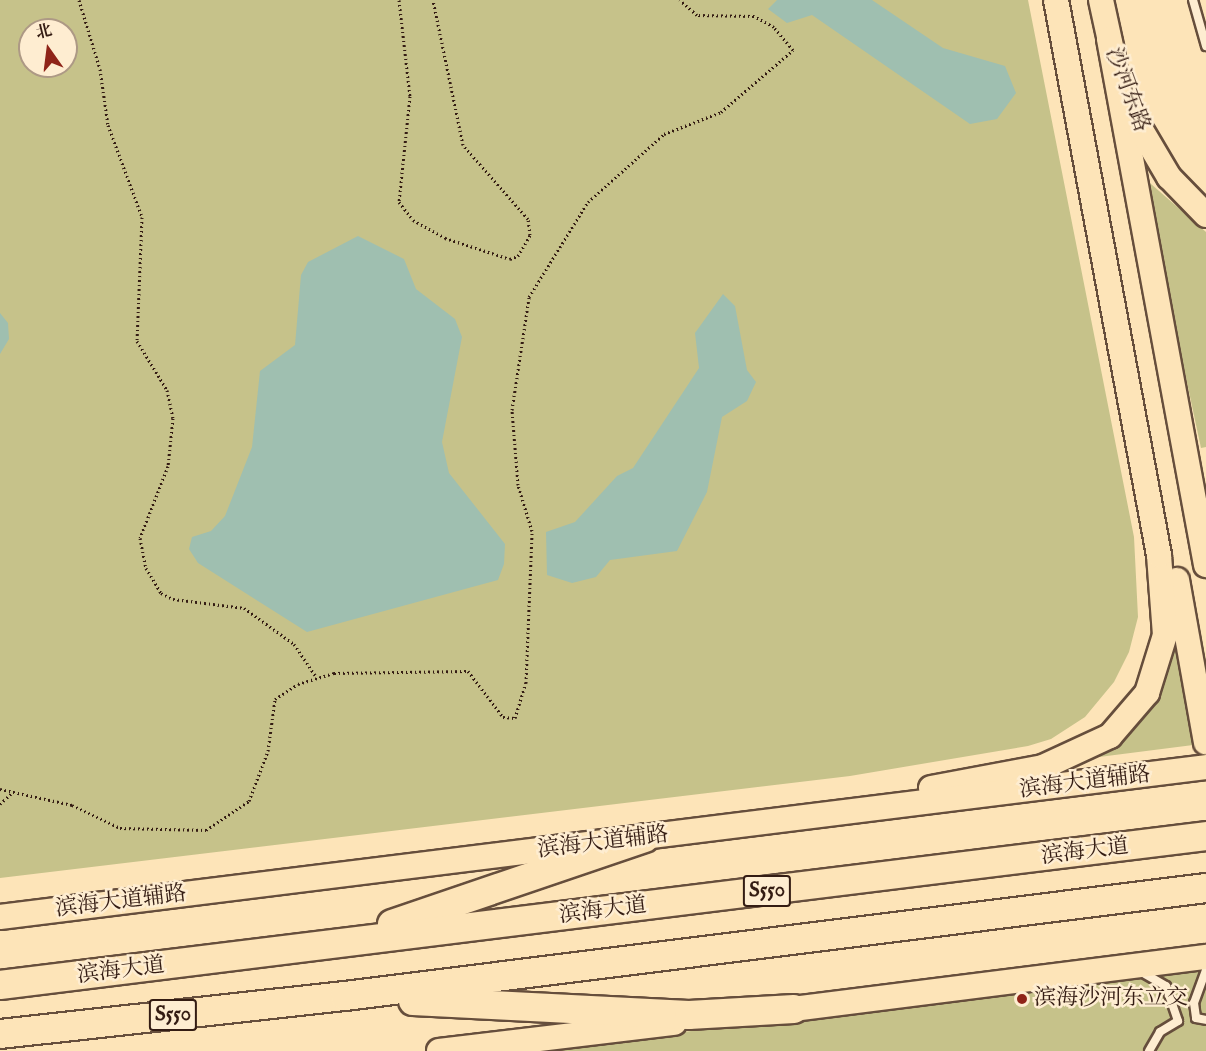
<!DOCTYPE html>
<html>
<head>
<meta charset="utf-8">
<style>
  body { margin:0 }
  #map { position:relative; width:1206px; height:1051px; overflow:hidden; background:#fde4b8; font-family:"IM FELL English","Noto Serif SC",serif }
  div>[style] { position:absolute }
  .green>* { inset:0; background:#c6c28a }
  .water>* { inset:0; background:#9fbfb0 }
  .path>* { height:3px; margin-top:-1.5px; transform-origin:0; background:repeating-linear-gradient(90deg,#341c13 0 1.5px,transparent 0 4.5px) }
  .roads { filter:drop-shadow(2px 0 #664e3c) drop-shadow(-2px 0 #664e3c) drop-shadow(0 2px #664e3c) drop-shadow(0 -2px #664e3c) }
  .lane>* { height:8px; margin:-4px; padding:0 4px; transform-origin:4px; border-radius:4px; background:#feedd1 }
  .primary>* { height:24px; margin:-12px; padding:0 12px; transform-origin:12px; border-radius:12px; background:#fde4b8 }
  .highway>* { height:28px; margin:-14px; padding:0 14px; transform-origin:14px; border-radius:14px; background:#fde4b8 }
  .dots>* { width:16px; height:16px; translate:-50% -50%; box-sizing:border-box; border:3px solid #feedd1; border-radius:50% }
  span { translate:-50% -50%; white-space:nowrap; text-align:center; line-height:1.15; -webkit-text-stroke:5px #feedd1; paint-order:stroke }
  .shield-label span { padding:2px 4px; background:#feedd1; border:2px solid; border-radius:4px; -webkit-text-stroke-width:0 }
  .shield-label { font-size:21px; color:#341c13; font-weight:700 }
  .street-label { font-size:22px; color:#341c13 }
  .poi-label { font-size:22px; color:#341c13 }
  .left { translate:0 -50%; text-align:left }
  .north { position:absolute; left:18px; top:18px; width:60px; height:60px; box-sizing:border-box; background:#feedd1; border:2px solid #ad9985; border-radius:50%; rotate:346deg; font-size:16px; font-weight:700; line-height:24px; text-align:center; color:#341c13 }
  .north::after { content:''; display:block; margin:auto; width:21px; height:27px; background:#8f2418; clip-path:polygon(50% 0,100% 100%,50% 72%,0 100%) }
</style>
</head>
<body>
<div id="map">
  <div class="green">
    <div style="clip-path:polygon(evenodd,0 0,1028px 0,1134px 537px,1138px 617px,1129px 652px,1114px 682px,1085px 717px,1051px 739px,1028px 746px,850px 776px,0 878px,0 0,30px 30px,66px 30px,66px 66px,30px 66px,30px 30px)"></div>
    <div style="clip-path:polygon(1143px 177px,1206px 232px,1206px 447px,1201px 448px)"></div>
    <div style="clip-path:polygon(1176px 626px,1201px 744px,1099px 757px,1151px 709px,1173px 655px)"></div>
    <div style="clip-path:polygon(1206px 962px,1206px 1051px,545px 1051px,874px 1006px)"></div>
  </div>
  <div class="water">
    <div style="clip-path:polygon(777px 0,872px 0,943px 48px,1005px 66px,1016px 93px,997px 119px,970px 124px,812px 15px,787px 23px,768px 9px)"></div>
    <div style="clip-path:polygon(358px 236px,404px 259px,416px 289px,455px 319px,462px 337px,442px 442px,449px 473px,505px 544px,504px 564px,498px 580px,307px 632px,198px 563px,189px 549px,192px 537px,211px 531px,225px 516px,252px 447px,260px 371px,295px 345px,301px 275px,308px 262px)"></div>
    <div style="clip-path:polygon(723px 294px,735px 306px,747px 370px,756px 382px,747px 401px,722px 417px,707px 492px,677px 551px,610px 560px,596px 577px,572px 583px,547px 575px,546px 532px,575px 522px,617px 476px,633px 468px,699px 368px,695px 333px)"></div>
    <div style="clip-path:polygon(0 313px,8px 323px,9px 339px,0 354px)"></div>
  </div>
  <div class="path">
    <div style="left:79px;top:0;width:72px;rotate:73.1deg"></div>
    <div style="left:100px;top:69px;width:57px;rotate:81.9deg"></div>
    <div style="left:108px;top:125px;width:98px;rotate:69.7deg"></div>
    <div style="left:142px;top:217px;width:124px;rotate:92.3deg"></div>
    <div style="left:137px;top:341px;width:57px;rotate:58.5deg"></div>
    <div style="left:167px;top:390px;width:29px;rotate:78deg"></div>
    <div style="left:173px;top:418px;width:48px;rotate:95.9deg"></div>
    <div style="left:168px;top:466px;width:77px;rotate:111.3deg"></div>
    <div style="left:140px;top:538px;width:31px;rotate:79deg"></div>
    <div style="left:146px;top:568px;width:29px;rotate:59deg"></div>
    <div style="left:161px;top:593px;width:13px;rotate:27deg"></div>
    <div style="left:173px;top:599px;width:72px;rotate:7.2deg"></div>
    <div style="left:244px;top:608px;width:62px;rotate:35.8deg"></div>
    <div style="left:294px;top:644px;width:40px;rotate:56deg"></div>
    <div style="left:399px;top:0;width:97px;rotate:83.5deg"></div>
    <div style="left:410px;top:96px;width:107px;rotate:95.9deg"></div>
    <div style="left:399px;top:202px;width:23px;rotate:52deg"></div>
    <div style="left:413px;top:220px;width:37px;rotate:29deg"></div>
    <div style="left:445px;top:238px;width:68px;rotate:17.9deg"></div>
    <div style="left:510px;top:259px;width:9px;rotate:-21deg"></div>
    <div style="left:518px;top:256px;width:24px;rotate:-60deg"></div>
    <div style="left:530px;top:235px;width:16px;rotate:-97deg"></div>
    <div style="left:528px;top:219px;width:98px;rotate:-131.3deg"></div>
    <div style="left:463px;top:145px;width:148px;rotate:-101.7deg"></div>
    <div style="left:0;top:789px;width:74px;rotate:12.5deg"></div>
    <div style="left:72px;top:805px;width:53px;rotate:25.6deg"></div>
    <div style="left:120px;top:828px;width:86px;rotate:1.3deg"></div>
    <div style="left:206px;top:830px;width:52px;rotate:-34deg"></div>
    <div style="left:249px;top:801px;width:53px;rotate:-69.2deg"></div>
    <div style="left:268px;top:751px;width:52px;rotate:-82.3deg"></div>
    <div style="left:275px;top:699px;width:27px;rotate:-33deg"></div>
    <div style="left:298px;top:684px;width:38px;rotate:-17deg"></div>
    <div style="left:334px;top:673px;width:134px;rotate:-0.9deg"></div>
    <div style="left:468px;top:671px;width:58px;rotate:52.7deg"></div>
    <div style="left:503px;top:717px;width:12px;rotate:5deg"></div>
    <div style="left:515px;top:718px;width:37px;rotate:-73deg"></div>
    <div style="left:526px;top:683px;width:152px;rotate:-87.7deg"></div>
    <div style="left:532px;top:531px;width:48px;rotate:-106.9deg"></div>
    <div style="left:518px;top:485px;width:75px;rotate:-94.6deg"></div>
    <div style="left:512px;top:410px;width:114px;rotate:-81.4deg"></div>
    <div style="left:529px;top:297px;width:112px;rotate:-58.2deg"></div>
    <div style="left:588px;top:202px;width:102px;rotate:-41.8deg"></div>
    <div style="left:664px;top:134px;width:61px;rotate:-21.1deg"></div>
    <div style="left:721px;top:112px;width:95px;rotate:-40.7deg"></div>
    <div style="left:793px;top:50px;width:30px;rotate:-130deg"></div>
    <div style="left:774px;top:27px;width:23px;rotate:-151deg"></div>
    <div style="left:754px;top:16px;width:57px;rotate:-179deg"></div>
    <div style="left:697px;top:15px;width:23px;rotate:-139deg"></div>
    <div style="left:0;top:804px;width:16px;rotate:-43deg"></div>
  </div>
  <div class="roads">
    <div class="lane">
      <div style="left:1193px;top:0;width:48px;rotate:74.2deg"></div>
      <div style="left:1206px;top:970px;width:35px;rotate:110deg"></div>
      <div style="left:1194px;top:1003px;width:15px;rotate:82deg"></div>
      <div style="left:1196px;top:1018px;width:10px;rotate:11deg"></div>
      <div style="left:1145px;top:974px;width:24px;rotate:30deg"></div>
      <div style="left:1166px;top:986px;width:37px;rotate:71deg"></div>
      <div style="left:1178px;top:1021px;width:21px;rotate:149deg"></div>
      <div style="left:1160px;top:1032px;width:22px;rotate:120deg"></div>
    </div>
    <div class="primary">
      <div style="left:1101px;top:0;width:56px;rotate:77.7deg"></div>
      <div style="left:1109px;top:39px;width:535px;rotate:79.55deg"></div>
      <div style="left:1130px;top:111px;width:77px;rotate:59.4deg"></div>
      <div style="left:1169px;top:177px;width:53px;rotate:45.8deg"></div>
      <div style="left:1177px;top:580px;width:165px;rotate:79.9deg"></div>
      <div style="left:931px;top:788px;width:114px;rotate:-10.6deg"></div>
      <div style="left:1043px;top:767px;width:74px;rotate:-24.8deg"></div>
      <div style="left:1110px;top:736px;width:57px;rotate:-49.3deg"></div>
      <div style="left:1147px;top:693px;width:61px;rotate:-72.8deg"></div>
      <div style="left:1165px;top:635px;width:80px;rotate:-94.3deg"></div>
      <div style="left:1159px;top:555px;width:564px;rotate:-100.51deg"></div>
      <div style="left:0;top:917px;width:1215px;rotate:-7.09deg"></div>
      <div style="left:777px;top:1011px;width:432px;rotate:-7.2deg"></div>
      <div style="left:439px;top:1051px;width:237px;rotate:-6.8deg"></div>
    </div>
    <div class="highway">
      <div style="left:392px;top:924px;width:267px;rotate:-18.8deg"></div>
      <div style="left:0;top:985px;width:1215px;rotate:-7.04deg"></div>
      <div style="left:413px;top:1001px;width:276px;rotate:2.9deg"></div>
      <div style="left:689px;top:1015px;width:105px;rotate:-3.3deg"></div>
      <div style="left:0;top:1034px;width:347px;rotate:-6.3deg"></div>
      <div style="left:345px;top:996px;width:868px;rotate:-7.15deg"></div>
    </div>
  </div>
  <div class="dots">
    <div style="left:1022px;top:999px;background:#8f2418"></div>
  </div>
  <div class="shield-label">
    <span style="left:767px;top:891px">S550</span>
    <span style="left:173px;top:1015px">S550</span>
  </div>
  <div class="street-label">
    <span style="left:1127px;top:90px;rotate:70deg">沙河东路</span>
    <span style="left:1085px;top:783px;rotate:-7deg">滨海大道辅路</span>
    <span style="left:603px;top:843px;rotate:-7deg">滨海大道辅路</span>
    <span style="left:1085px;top:852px;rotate:-7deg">滨海大道</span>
    <span style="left:121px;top:902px;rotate:-7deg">滨海大道辅路</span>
    <span style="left:603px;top:911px;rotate:-7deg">滨海大道</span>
    <span style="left:121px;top:971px;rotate:-7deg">滨海大道</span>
  </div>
  <div class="poi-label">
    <span class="left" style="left:1034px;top:999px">滨海沙河东立交</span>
  </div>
  <div class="north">北</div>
</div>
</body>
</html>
